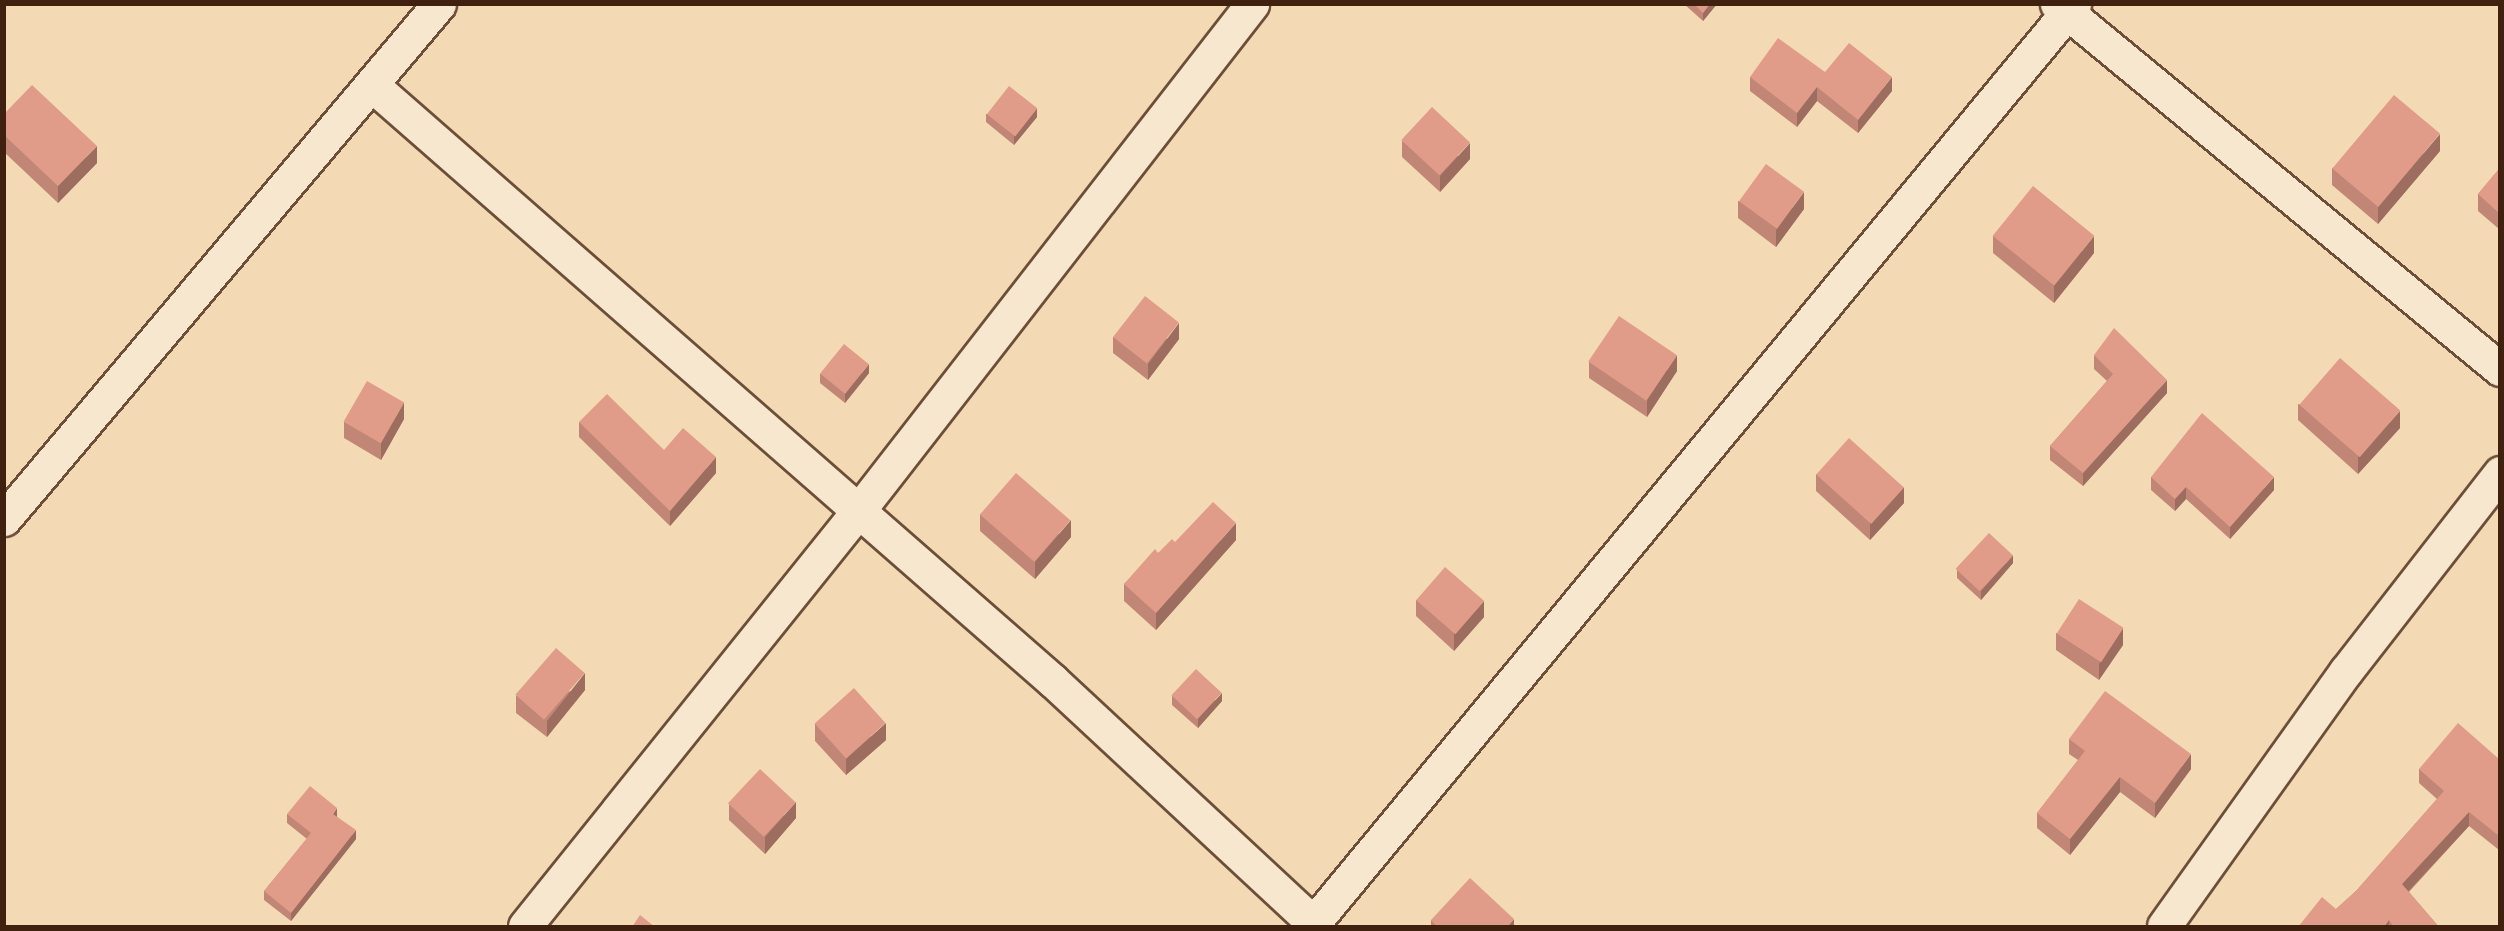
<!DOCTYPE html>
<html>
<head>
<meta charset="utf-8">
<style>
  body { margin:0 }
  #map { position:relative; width:2504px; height:931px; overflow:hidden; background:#f3dab5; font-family:"Old Standard TT",serif }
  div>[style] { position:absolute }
  .roads { filter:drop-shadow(2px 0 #6d4e38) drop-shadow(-2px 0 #6d4e38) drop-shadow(0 2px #6d4e38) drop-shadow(0 -2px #6d4e38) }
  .minor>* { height:33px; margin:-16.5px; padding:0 16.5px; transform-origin:16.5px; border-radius:16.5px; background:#f7e7cf }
  .secondary>* { height:33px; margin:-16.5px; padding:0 16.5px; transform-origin:16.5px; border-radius:16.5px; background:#f7e7cf }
  .wall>* { inset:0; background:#c18676 }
  .shaded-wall>* { inset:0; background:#9d6d60 }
  .building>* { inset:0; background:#e09c89; transform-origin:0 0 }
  span { translate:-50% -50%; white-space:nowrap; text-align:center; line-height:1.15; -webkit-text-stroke:4.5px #f7e7cf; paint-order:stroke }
  .frame { position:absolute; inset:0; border:6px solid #40200f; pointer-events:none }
</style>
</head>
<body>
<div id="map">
  <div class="roads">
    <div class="minor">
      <div style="left:2057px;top:4px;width:574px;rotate:39.49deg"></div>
      <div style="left:372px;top:85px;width:905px;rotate:41.19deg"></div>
      <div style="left:1053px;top:681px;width:360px;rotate:42.9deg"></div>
      <div style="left:525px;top:926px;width:533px;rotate:-51.24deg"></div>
      <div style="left:859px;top:510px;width:641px;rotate:-52.16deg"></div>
      <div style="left:1311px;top:926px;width:1197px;rotate:-50.39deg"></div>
      <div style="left:2164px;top:926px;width:313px;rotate:-54.5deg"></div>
      <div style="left:2346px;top:671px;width:251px;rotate:-52.1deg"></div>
    </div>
    <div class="secondary">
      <div style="left:4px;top:519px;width:674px;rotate:-49.81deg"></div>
    </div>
  </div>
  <div class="wall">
    <div style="clip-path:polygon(1684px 4px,1717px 4px,1703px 21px)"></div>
    <div style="clip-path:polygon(1825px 72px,1892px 91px,1858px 133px,1817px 101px,1797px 127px,1750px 91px,1750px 77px)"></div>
    <div style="clip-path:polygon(4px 114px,97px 163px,58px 203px,4px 152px)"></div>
    <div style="clip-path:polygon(986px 114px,1037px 117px,1014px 145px,986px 122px)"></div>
    <div style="clip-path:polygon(1402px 141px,1470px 159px,1440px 192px,1402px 157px)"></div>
    <div style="clip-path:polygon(2440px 151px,2378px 224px,2332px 185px,2332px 168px)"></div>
    <div style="clip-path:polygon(2499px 169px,2499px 229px,2478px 211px,2478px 194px)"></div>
    <div style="clip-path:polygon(1738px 201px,1804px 209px,1776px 247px,1738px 218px)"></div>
    <div style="clip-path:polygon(1993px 236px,2094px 253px,2054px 303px,1993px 253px)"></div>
    <div style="clip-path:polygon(1113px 337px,1179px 339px,1148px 380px,1113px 353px)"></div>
    <div style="clip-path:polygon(2094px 355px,2167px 393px,2083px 486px,2050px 460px,2050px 446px,2107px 381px,2094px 369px)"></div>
    <div style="clip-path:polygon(1589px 362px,1677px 371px,1647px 417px,1589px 378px)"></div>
    <div style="clip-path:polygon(869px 373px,845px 403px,820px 383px,820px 374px)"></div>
    <div style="clip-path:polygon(2298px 404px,2400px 428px,2358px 474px,2298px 420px)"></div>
    <div style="clip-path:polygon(404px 419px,381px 460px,344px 438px,344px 422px)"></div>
    <div style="clip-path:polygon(579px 422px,664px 450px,716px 473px,670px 526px,579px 437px)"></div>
    <div style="clip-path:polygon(1816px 474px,1904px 503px,1870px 540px,1816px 491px)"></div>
    <div style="clip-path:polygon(2151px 477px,2274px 490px,2230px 539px,2186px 499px,2175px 511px,2151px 490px)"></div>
    <div style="clip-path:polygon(980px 514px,1071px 537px,1035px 579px,980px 531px)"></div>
    <div style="clip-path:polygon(1236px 540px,1156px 630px,1124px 601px,1124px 584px,1158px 553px,1175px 542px)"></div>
    <div style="clip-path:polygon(2013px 563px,1981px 600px,1957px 578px,1957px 570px)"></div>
    <div style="clip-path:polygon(1416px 600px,1484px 617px,1454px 651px,1416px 616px)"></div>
    <div style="clip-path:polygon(2056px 633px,2123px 645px,2099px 680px,2056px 650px)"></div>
    <div style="clip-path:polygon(585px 690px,547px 737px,516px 713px,516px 696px)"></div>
    <div style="clip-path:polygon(1172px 696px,1222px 701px,1198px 728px,1172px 705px)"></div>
    <div style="clip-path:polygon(815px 724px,886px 740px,846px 775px,815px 741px)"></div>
    <div style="clip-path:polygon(2069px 739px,2191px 769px,2155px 818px,2120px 792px,2070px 855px,2037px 828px,2037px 813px,2078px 760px,2069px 754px)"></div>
    <div style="clip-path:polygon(2499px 759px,2499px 850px,2469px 826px,2409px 892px,2439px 927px,2298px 927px,2336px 909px,2356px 891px,2437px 799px,2419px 783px,2419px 769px)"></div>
    <div style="clip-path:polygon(729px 804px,796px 818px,765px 854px,729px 820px)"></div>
    <div style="clip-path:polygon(287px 814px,337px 817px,356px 839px,291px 921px,264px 900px,264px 891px,307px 839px,287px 823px)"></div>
    <div style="clip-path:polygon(1431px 920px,1514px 927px,1431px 927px)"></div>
  </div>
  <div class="shaded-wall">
    <div style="clip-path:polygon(1710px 4px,1717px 4px,1703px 21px,1703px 13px)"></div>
    <div style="clip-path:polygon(1892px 77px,1892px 91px,1858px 133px,1858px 120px)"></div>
    <div style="clip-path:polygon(1817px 87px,1817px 101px,1797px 127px,1797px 113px)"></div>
    <div style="clip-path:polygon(1037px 108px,1037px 117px,1014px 145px,1014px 136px)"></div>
    <div style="clip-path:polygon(2440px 134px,2440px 151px,2378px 224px,2378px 207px)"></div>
    <div style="clip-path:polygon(1470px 143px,1470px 159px,1440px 192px,1440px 176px)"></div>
    <div style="clip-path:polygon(97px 146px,97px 163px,58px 203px,58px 186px)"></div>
    <div style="clip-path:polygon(1804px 192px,1804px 209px,1776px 247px,1776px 230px)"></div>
    <div style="clip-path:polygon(2094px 236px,2094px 253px,2054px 303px,2054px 286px)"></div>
    <div style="clip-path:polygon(1179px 323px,1179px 339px,1148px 380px,1148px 364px)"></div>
    <div style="clip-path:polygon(1677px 355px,1677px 371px,1647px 417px,1647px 400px)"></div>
    <div style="clip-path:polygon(869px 364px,869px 373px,845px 403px,845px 394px)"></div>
    <div style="clip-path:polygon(2167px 380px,2167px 393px,2083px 486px,2083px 473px)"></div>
    <div style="clip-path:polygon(404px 402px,404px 419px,381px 460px,381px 443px)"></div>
    <div style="clip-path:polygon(2400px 411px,2400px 428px,2358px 474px,2358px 457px)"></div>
    <div style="clip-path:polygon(716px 457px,716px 473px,670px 526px,670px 511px)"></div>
    <div style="clip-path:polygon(2274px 477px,2274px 490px,2230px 539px,2230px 527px)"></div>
    <div style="clip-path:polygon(1904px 487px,1904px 503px,1870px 540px,1870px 523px)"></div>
    <div style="clip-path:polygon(2186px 487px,2186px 499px,2175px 511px,2175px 499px)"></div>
    <div style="clip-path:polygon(1071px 520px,1071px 537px,1035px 579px,1035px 562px)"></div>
    <div style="clip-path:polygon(1236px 523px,1236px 540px,1156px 630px,1156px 613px)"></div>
    <div style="clip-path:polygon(2013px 555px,2013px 563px,1981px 600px,1981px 591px)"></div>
    <div style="clip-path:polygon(1484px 601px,1484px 617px,1454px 651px,1454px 634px)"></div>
    <div style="clip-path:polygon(2123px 628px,2123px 645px,2099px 680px,2099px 664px)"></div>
    <div style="clip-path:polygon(585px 673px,585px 690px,547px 737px,547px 721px)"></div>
    <div style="clip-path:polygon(1222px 693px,1222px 701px,1198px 728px,1198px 719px)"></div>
    <div style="clip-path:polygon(886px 723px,886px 740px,846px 775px,846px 759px)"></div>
    <div style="clip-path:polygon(2191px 754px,2191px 769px,2155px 818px,2155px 803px)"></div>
    <div style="clip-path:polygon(2120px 777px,2120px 792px,2070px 855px,2070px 839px)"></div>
    <div style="clip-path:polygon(796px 802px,796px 818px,765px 854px,765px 837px)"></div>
    <div style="clip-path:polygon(337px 808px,337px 817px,333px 823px,333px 814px)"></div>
    <div style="clip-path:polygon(2469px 812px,2469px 826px,2402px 898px,2402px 884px)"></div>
    <div style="clip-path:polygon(356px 830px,356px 839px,291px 921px,291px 913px)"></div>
    <div style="clip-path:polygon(1514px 919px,1514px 927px,1507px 927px)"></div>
    <div style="clip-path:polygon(2389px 920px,2389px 927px,2384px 927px)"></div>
  </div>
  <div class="building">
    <div style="clip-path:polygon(1694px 4px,1710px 4px,1703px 13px)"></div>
    <div style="clip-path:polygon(1778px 38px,1825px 72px,1849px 43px,1892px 77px,1858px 120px,1817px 87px,1797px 113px,1750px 77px)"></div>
    <div style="clip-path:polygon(32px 85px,97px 146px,58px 186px,4px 135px,4px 114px)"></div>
    <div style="left:1009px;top:86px;width:36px;height:36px;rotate:38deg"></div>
    <div style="left:2394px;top:95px;width:60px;height:96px;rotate:40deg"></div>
    <div style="left:1432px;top:107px;width:52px;height:45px;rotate:43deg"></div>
    <div style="left:1766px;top:164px;width:47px;height:46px;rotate:36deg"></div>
    <div style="clip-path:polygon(2499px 169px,2499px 213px,2478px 194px)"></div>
    <div style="left:2033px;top:186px;width:79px;height:64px;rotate:39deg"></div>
    <div style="left:1145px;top:296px;width:43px;height:52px;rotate:38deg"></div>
    <div style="left:1619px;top:316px;width:70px;height:55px;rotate:34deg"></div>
    <div style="clip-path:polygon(2114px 328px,2167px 380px,2083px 473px,2050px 446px,2113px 374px,2094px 355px)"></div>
    <div style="left:844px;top:344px;width:32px;height:38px;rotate:39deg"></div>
    <div style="left:2340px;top:358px;width:80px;height:62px;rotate:41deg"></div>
    <div style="left:367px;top:381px;width:43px;height:47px;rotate:30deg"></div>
    <div style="clip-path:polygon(607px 394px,664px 450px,683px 428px,716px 457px,670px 511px,579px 422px)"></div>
    <div style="clip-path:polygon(2202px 413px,2274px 477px,2230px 527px,2186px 487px,2175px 499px,2151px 477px)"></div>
    <div style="left:1849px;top:438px;width:74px;height:49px;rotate:42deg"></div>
    <div style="left:1016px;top:473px;width:72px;height:55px;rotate:41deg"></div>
    <div style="clip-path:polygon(1213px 502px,1236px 523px,1156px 613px,1124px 584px,1155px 549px,1158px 553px,1172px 539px,1175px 542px)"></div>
    <div style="left:1989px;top:533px;width:33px;height:49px;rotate:43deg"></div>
    <div style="left:1445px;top:567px;width:52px;height:44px;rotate:41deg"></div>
    <div style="left:2079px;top:599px;width:53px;height:41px;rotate:33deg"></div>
    <div style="left:556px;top:648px;width:38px;height:62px;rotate:41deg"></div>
    <div style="left:1196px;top:669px;width:35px;height:36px;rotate:43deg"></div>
    <div style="left:854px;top:688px;width:47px;height:53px;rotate:48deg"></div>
    <div style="clip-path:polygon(2105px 691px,2191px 754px,2155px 803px,2120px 777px,2070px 839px,2037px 813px,2085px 751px,2069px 739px)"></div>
    <div style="clip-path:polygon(2458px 723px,2499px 759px,2499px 836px,2469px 812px,2402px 884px,2439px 927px,2394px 927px,2389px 920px,2384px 927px,2298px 927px,2322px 897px,2336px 909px,2356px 891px,2444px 791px,2419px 769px)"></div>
    <div style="left:760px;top:769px;width:49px;height:47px;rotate:43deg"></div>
    <div style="clip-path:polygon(310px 786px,337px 808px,333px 814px,356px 830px,291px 913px,264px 891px,311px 833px,287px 814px)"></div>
    <div style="clip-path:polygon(1470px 878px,1514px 919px,1507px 927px,1437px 927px,1431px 920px)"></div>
    <div style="clip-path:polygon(640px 915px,655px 927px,632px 927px)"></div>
  </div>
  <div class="frame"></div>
</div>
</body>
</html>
